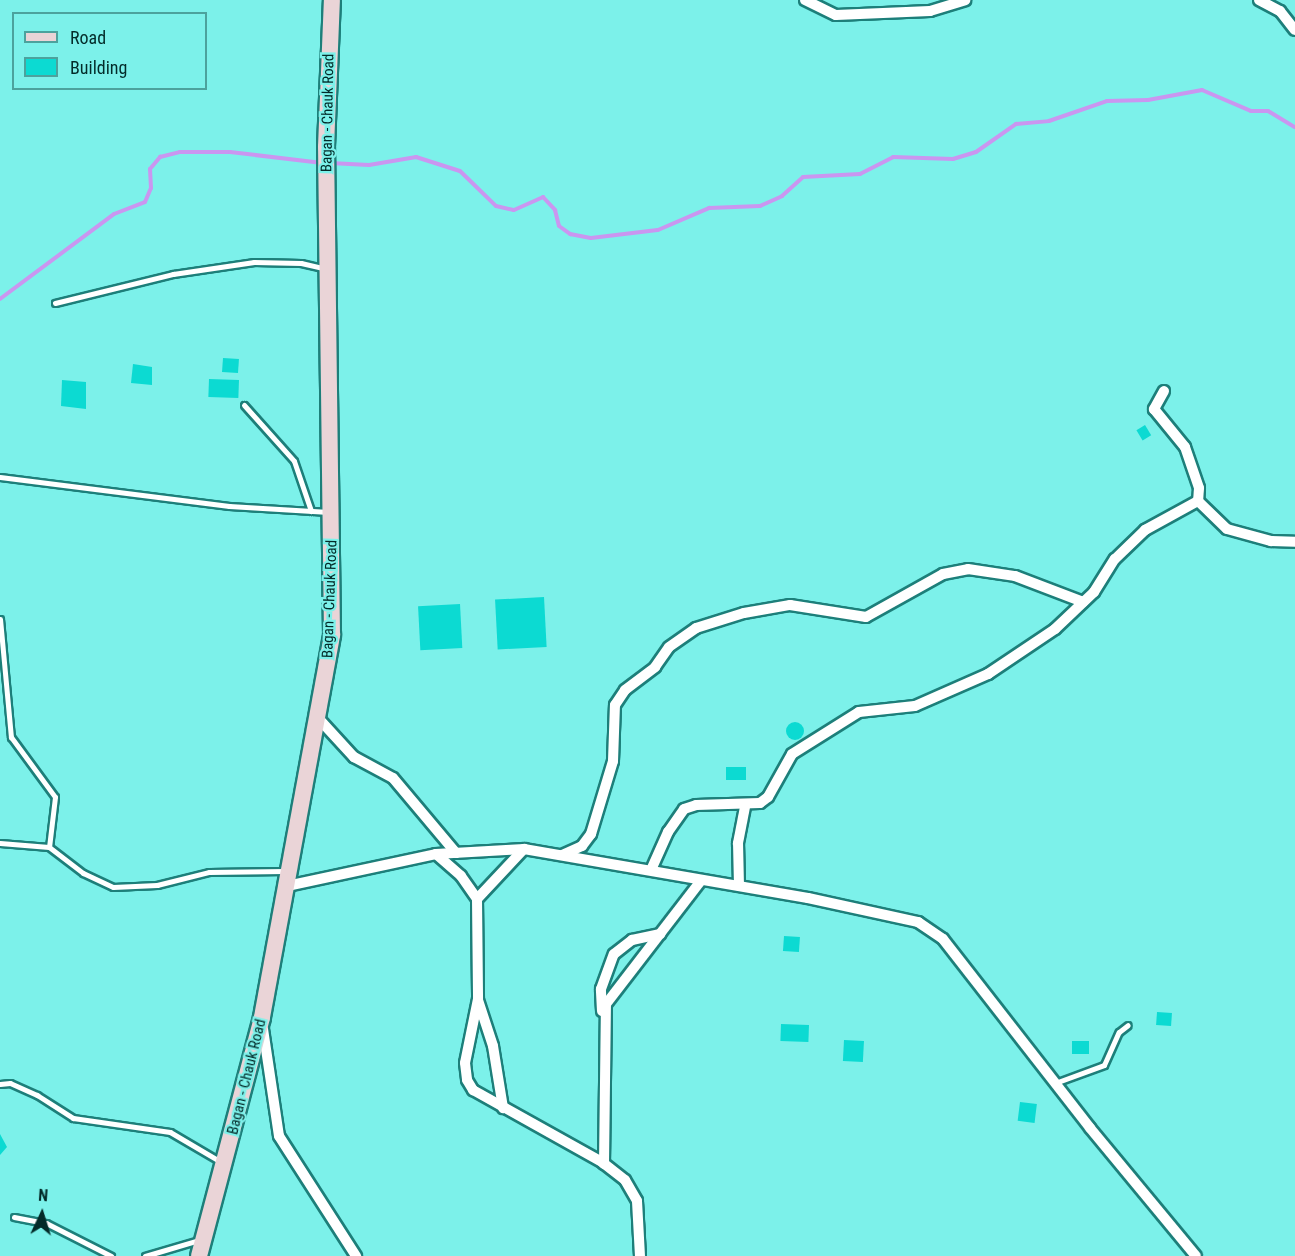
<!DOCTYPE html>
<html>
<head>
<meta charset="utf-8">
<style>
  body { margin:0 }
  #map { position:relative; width:1295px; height:1256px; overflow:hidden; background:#7cf1ea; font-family:"Roboto Condensed",sans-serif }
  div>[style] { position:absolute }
  .stream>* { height:4px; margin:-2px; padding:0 2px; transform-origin:2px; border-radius:2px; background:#ca96f0 }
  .building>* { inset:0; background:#0cdad2; transform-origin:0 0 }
  .round { border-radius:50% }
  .roads { filter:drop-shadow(2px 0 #1d7f7a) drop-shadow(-2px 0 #1d7f7a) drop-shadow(0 2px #1d7f7a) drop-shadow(0 -2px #1d7f7a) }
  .lane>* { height:5px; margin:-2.5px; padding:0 2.5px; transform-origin:2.5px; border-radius:2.5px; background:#fff }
  .street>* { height:10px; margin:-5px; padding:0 5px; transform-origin:5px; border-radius:5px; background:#fff }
  .secondary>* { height:16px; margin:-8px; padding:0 8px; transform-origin:8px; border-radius:8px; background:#ead4d7 }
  span { translate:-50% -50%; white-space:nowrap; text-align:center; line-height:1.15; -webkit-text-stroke:4.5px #7cf1ea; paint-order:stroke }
  .street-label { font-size:15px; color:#032b29 }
  .legend { position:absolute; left:12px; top:12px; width:195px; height:78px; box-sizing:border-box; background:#7cf1ea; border:2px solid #4ca29d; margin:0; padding:8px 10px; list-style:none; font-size:18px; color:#032b29 }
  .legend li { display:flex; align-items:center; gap:12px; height:30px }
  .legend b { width:30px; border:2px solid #4ca29d }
  .north { position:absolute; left:12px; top:1184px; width:60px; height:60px; -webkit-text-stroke:4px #7cf1ea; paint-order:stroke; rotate:4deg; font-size:16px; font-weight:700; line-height:24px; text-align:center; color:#032b29 }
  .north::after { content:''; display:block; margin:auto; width:21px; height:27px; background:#032b29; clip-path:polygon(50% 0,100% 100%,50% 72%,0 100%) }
</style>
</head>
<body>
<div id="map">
  <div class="stream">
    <div style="left:330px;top:163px;width:39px;rotate:3deg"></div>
    <div style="left:369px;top:165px;width:48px;rotate:-9.7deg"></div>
    <div style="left:416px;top:157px;width:46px;rotate:17.7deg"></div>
    <div style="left:460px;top:171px;width:50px;rotate:44.2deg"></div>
    <div style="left:496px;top:206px;width:18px;rotate:13deg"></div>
    <div style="left:514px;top:210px;width:32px;rotate:-24deg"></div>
    <div style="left:543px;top:197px;width:18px;rotate:47deg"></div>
    <div style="left:555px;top:210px;width:16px;rotate:76deg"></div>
    <div style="left:559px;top:226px;width:14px;rotate:36deg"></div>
    <div style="left:570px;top:234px;width:21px;rotate:11deg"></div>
    <div style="left:591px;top:238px;width:67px;rotate:-6.8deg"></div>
    <div style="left:658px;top:230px;width:56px;rotate:-23.3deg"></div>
    <div style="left:709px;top:208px;width:51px;rotate:-2.2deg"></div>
    <div style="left:760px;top:206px;width:24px;rotate:-24deg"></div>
    <div style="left:782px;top:196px;width:28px;rotate:-42deg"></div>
    <div style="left:803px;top:177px;width:57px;rotate:-3deg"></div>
    <div style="left:860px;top:174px;width:37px;rotate:-27deg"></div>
    <div style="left:893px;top:157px;width:60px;rotate:1.9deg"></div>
    <div style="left:953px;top:159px;width:24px;rotate:-17deg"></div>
    <div style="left:976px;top:152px;width:49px;rotate:-35deg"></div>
    <div style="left:1016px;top:124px;width:33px;rotate:-5deg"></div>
    <div style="left:1049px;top:121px;width:61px;rotate:-19deg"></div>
    <div style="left:1107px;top:101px;width:41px;rotate:-1.4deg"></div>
    <div style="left:1148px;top:100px;width:55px;rotate:-10.5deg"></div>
    <div style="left:1202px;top:90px;width:53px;rotate:23.2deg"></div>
    <div style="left:1251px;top:111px;width:17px"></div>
    <div style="left:1268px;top:111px;width:31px;rotate:31deg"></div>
    <div style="left:0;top:299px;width:142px;rotate:-36.7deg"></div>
    <div style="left:114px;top:214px;width:33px;rotate:-21deg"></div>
    <div style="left:145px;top:202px;width:15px;rotate:-67deg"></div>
    <div style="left:151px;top:188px;width:19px;rotate:-93deg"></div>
    <div style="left:150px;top:169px;width:16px;rotate:-50deg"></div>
    <div style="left:160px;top:157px;width:21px;rotate:-14deg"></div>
    <div style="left:180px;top:152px;width:50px"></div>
    <div style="left:230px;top:152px;width:93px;rotate:6.8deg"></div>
  </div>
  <div class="building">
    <div style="left:223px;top:358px;width:16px;height:14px;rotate:4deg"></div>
    <div style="clip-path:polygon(133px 364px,152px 367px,152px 385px,131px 383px)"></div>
    <div style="left:209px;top:379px;width:30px;height:18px;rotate:2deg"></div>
    <div style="clip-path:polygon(62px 380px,86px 382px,86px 409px,61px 406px)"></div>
    <div style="left:1145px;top:425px;width:12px;height:10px;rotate:59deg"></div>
    <div style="left:544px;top:597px;width:50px;height:49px;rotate:87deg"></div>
    <div style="left:460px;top:604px;width:44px;height:42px;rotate:87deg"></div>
    <div class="round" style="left:786px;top:722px;width:18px;height:18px"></div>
    <div style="left:726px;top:767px;width:20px;height:13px"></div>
    <div style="left:784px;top:936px;width:16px;height:15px;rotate:4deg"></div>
    <div style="left:1157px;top:1012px;width:15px;height:13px;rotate:4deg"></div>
    <div style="left:781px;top:1024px;width:28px;height:17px;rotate:2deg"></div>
    <div style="left:844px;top:1040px;width:20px;height:21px;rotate:3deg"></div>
    <div style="left:1072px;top:1041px;width:17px;height:13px"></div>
    <div style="left:1020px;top:1102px;width:17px;height:19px;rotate:7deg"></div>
    <div style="clip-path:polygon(0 1134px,7px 1147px,0 1155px)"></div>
  </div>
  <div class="roads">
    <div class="lane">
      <div style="left:55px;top:303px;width:122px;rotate:-13.8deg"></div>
      <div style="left:173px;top:274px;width:82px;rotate:-8.4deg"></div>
      <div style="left:254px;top:262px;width:47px;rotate:1.2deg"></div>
      <div style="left:301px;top:263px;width:26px;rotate:13deg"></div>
      <div style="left:244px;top:405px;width:75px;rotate:48.2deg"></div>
      <div style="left:294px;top:461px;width:53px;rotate:71.2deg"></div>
      <div style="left:0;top:477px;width:231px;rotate:7.2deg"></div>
      <div style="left:229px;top:506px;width:100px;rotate:3.4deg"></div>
      <div style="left:0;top:619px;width:119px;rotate:84.7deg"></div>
      <div style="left:11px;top:737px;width:74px;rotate:53.7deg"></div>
      <div style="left:55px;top:797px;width:50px;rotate:96.8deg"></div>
      <div style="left:0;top:843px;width:49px;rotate:4.7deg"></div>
      <div style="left:49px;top:847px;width:43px;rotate:37.4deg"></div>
      <div style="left:83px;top:873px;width:33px;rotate:25deg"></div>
      <div style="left:113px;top:887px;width:44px;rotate:-2.6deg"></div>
      <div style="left:157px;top:885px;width:54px;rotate:-14deg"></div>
      <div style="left:209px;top:872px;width:76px;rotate:-0.8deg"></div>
      <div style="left:1055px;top:1083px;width:52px;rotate:-20.2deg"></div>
      <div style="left:1104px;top:1065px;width:36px;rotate:-66deg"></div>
      <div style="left:1119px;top:1032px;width:11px;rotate:-38deg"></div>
      <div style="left:0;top:1084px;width:10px;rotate:-6deg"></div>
      <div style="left:10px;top:1083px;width:30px;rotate:24deg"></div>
      <div style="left:37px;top:1095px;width:43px;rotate:32.6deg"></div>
      <div style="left:73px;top:1118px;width:98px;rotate:8.2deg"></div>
      <div style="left:170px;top:1132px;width:59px;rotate:30.5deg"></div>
      <div style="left:14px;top:1217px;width:33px;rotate:11deg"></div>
      <div style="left:46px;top:1223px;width:73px;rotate:26.9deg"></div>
      <div style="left:145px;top:1256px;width:56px;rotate:-16.5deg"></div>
    </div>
    <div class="street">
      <div style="left:805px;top:0;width:34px;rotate:26deg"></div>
      <div style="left:836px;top:15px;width:94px;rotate:-2.4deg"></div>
      <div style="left:930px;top:11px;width:37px;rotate:-17deg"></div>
      <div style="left:1259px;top:0;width:24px;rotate:28deg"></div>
      <div style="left:1280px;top:11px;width:24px;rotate:52deg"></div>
      <div style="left:1164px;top:391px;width:21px;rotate:119deg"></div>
      <div style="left:1154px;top:409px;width:49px;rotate:50.8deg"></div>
      <div style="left:1185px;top:447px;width:43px;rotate:71.1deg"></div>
      <div style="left:1199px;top:488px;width:13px;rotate:94deg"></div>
      <div style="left:1198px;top:501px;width:40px;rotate:44deg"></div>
      <div style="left:1227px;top:529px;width:46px;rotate:15.3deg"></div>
      <div style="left:1271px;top:541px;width:24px;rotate:2deg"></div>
      <div style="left:319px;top:719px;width:52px;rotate:47.4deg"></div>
      <div style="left:354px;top:757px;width:44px;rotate:28.3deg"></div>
      <div style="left:393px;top:778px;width:98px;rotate:50deg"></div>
      <div style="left:436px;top:854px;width:33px;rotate:41deg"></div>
      <div style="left:461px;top:876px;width:28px;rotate:55deg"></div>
      <div style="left:477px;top:899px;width:100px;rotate:89.4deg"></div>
      <div style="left:478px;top:999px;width:65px;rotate:101.5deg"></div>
      <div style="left:465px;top:1063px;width:17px;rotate:83deg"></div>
      <div style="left:467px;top:1080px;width:12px;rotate:59deg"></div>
      <div style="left:473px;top:1090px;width:148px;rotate:29.2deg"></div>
      <div style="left:602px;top:1162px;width:29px;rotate:38deg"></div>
      <div style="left:625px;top:1180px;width:24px;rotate:60deg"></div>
      <div style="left:637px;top:1201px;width:55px;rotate:86.9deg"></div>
      <div style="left:562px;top:855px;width:22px;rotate:-24deg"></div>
      <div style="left:582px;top:846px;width:15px;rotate:-53deg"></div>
      <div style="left:591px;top:834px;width:76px;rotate:-73.2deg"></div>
      <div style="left:613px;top:761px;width:56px;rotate:-88deg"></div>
      <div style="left:615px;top:705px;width:18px;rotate:-56deg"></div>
      <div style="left:625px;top:690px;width:38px;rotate:-37deg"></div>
      <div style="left:655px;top:667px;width:24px;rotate:-55deg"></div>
      <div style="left:669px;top:647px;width:33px;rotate:-35deg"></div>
      <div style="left:696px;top:628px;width:50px;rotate:-17.4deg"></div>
      <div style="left:744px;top:613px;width:47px;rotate:-9.9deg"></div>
      <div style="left:790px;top:605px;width:77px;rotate:9deg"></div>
      <div style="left:866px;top:617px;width:88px;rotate:-29.2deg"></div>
      <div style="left:943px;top:574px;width:25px;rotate:-11deg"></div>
      <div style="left:968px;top:569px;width:48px;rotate:8.5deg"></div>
      <div style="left:1015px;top:576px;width:73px;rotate:20.9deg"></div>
      <div style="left:651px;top:870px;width:42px;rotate:-65.9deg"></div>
      <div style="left:668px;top:832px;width:28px;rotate:-55deg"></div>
      <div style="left:684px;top:809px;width:13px;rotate:-18deg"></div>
      <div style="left:696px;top:805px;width:64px;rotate:-1.8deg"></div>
      <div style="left:760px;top:803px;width:10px;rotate:-37deg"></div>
      <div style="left:768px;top:797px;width:49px;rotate:-60.8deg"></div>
      <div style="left:792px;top:754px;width:79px;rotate:-32.1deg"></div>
      <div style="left:859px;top:712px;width:56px;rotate:-6.1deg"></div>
      <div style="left:915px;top:706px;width:80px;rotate:-23.7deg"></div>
      <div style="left:988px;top:674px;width:81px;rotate:-33.9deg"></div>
      <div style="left:1055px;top:629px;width:54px;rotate:-43.5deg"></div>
      <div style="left:1094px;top:592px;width:39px;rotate:-58deg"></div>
      <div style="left:1115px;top:559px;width:42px;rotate:-44deg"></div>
      <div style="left:1145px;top:530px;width:60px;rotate:-28.7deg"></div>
      <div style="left:287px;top:886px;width:152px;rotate:-12.1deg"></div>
      <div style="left:436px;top:854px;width:88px;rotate:-3.3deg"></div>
      <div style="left:524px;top:849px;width:288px;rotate:9.8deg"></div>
      <div style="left:808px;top:898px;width:113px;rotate:12.3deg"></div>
      <div style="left:918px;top:922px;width:30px;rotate:34deg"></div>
      <div style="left:943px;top:939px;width:239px;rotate:52.1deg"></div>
      <div style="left:1090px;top:1128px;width:166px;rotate:50.4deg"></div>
      <div style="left:739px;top:886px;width:43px;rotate:-91.3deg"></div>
      <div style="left:738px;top:843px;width:38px;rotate:-79deg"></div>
      <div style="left:477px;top:899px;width:69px;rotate:-46.8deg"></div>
      <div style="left:478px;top:1000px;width:48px;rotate:71.9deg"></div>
      <div style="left:493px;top:1046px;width:63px;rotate:80.8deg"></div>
      <div style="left:602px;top:1011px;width:22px;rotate:-93deg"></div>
      <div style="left:601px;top:989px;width:37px;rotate:-70deg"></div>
      <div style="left:614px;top:954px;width:23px;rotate:-38deg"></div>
      <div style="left:632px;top:940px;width:29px;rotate:-12deg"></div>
      <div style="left:263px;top:1029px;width:108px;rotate:81.5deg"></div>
      <div style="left:279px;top:1136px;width:143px;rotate:57.3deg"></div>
      <div style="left:604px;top:1164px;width:160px;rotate:-89.3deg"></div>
      <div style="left:606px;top:1004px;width:154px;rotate:-52.4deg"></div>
    </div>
    <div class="secondary">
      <div style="left:199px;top:1256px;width:247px;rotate:-75.2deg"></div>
      <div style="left:262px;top:1017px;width:388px;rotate:-79.6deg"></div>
      <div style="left:332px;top:635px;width:488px;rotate:-90.7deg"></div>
      <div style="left:326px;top:147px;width:147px;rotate:-87.7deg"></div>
    </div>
  </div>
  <div class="street-label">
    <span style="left:328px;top:113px;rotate:-89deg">Bagan - Chauk Road</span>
    <span style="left:330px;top:599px;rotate:-88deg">Bagan - Chauk Road</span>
    <span style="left:247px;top:1077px;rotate:-76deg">Bagan - Chauk Road</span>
  </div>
  <ul class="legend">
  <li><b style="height:8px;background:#ead4d7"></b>Road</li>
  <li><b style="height:16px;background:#0cdad2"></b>Building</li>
  </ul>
  <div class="north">N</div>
</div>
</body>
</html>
